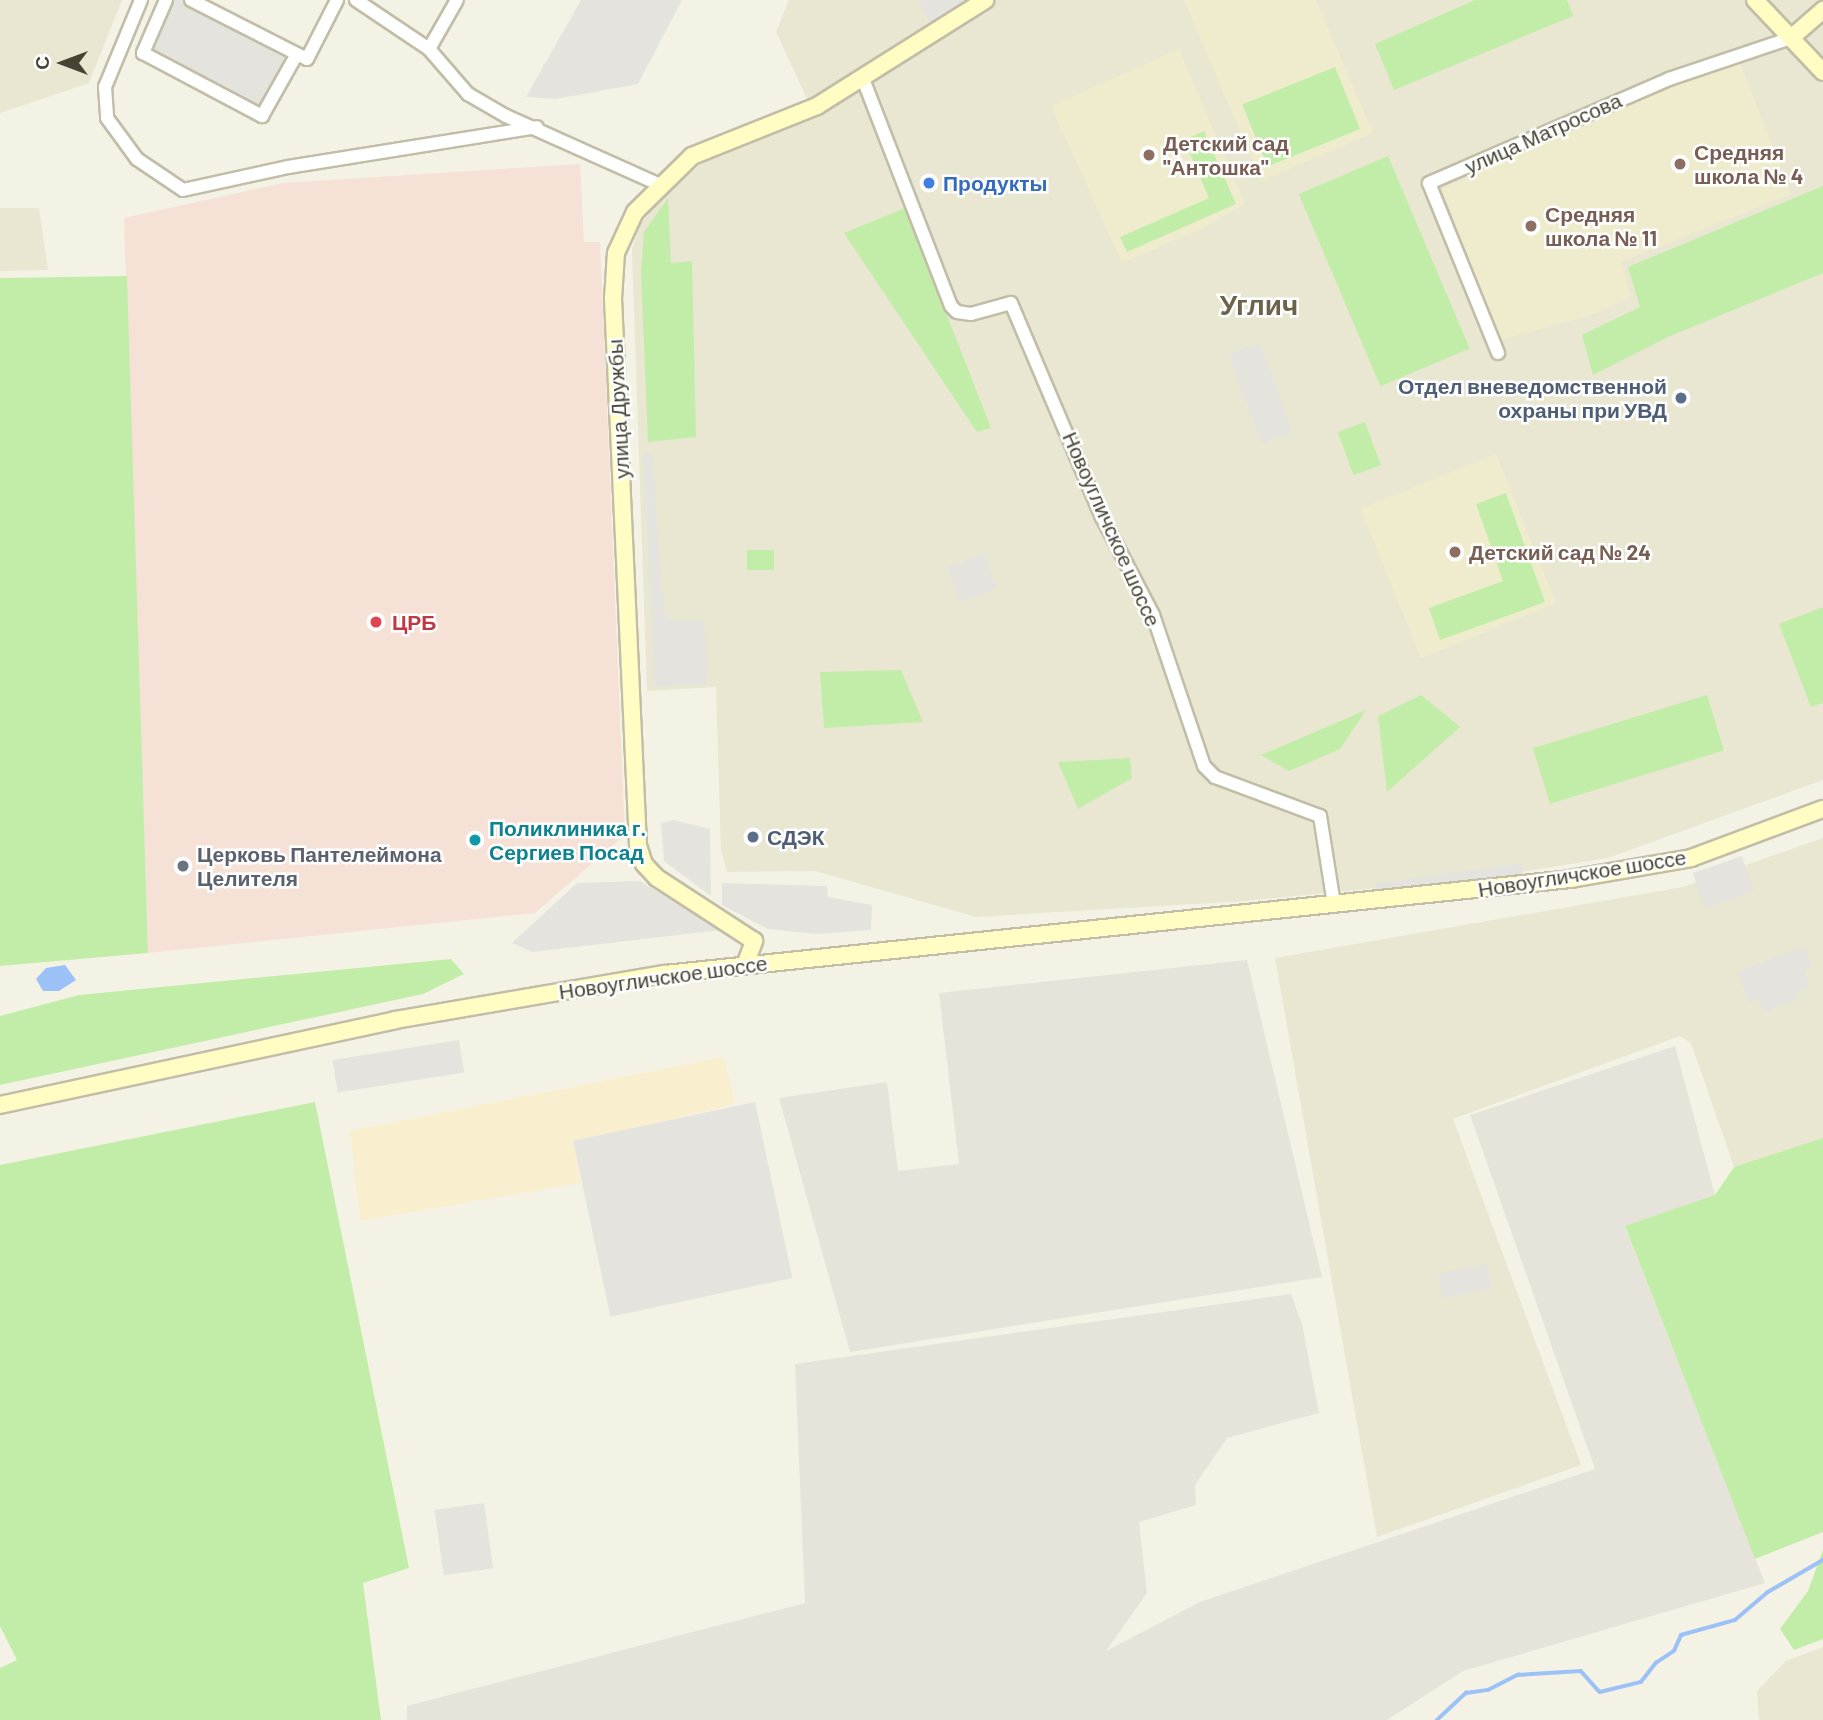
<!DOCTYPE html>
<html>
<head>
<meta charset="utf-8">
<style>
  body { margin:0 }
  #map { position:relative; width:1823px; height:1720px; overflow:hidden; background:#f4f2e5; font-family:Barlow,sans-serif }
  div>[style] { position:absolute }
  .residential>* { inset:0; background:#e9e6d2 }
  .commercial>* { inset:0; background:#f9eece }
  .industrial>* { inset:0; background:#e6e3da }
  .education>* { inset:0; background:#efeccd; transform-origin:0 0 }
  .medical>* { inset:0; background:#f6e1d7 }
  .green>* { inset:0; background:#c2eda9; transform-origin:0 0 }
  .parking>* { inset:0; background:#e5e3de; transform-origin:0 0 }
  .water>* { inset:0; background:#9bc1f7 }
  .stream>* { height:3.5px; margin:-1.75px; padding:0 1.75px; transform-origin:1.75px; border-radius:1.75px; background:#9bc1f7 }
  .roads { filter:drop-shadow(2px 0 #c1bda7) drop-shadow(-2px 0 #c1bda7) drop-shadow(0 2px #c1bda7) drop-shadow(0 -2px #c1bda7) }
  .street>* { height:12px; margin:-6px; padding:0 6px; transform-origin:6px; border-radius:6px; background:#fff }
  .secondary>* { height:16px; margin:-8px; padding:0 8px; transform-origin:8px; border-radius:8px; background:#fffcc4 }
  .dots>* { width:19px; height:19px; translate:-50% -50%; box-sizing:border-box; border:4px solid #fff; border-radius:50% }
  span { translate:-50% -50%; white-space:nowrap; text-align:center; line-height:1.15; -webkit-text-stroke:5px #fff; paint-order:stroke }
  .street-label { font-size:21px; color:#474334 }
  .education-label { font-size:21px; color:#785e54; font-weight:700 }
  .left { translate:0 -50%; text-align:left }
  .shop-label { font-size:21px; color:#366cbe; font-weight:700 }
  .service-label { font-size:21px; color:#4e5e75; font-weight:700 }
  .right { translate:-100% -50%; text-align:right }
  .health-label { font-size:21px; color:#be3a42; font-weight:700 }
  .culture-label { font-size:21px; color:#0d838f; font-weight:700 }
  .worship-label { font-size:21px; color:#5b616d; font-weight:700 }
  .district-label { font-size:28px; color:#6b644a; font-weight:700 }
  .north { position:absolute; left:28px; top:28px; width:70px; height:70px; -webkit-text-stroke:5px #fff; paint-order:stroke; rotate:270deg; font-size:19px; font-weight:700; line-height:28px; text-align:center; color:#474334 }
  .north::after { content:''; display:block; margin:auto; width:24px; height:32px; background:#474334; clip-path:polygon(50% 0,100% 100%,50% 72%,0 100%) }
</style>
</head>
<body>
<div id="map">
  <div class="residential">
    <div style="clip-path:polygon(0 0,122px 0,89px 83px,0 113px)"></div>
    <div style="clip-path:polygon(789px 0,1823px 0,1823px 780px,1608px 858px,1489px 877px,1245px 901px,976px 917px,815px 871px,727px 872px,721px 850px,716px 687px,647px 691px,632px 250px,640px 225px,662px 197px,709px 157px,808px 101px,776px 32px)"></div>
    <div style="clip-path:polygon(0 208px,39px 208px,48px 270px,0 271px)"></div>
    <div style="clip-path:polygon(1823px 838px,1823px 1139px,1734px 1167px,1691px 1043px,1680px 1036px,1453px 1119px,1581px 1465px,1377px 1537px,1275px 958px,1683px 887px)"></div>
    <div style="clip-path:polygon(1823px 1647px,1823px 1720px,1759px 1720px,1757px 1691px,1786px 1661px)"></div>
  </div>
  <div class="commercial">
    <div style="clip-path:polygon(724px 1057px,735px 1104px,575px 1142px,580px 1183px,360px 1221px,350px 1131px)"></div>
  </div>
  <div class="industrial">
    <div style="clip-path:polygon(1247px 960px,1322px 1277px,850px 1352px,779px 1098px,887px 1082px,898px 1171px,959px 1164px,939px 993px)"></div>
    <div style="clip-path:polygon(1675px 1046px,1715px 1195px,1625px 1227px,1765px 1583px,1463px 1671px,1387px 1720px,407px 1720px,407px 1706px,805px 1603px,795px 1364px,1291px 1294px,1302px 1324px,1319px 1413px,1227px 1438px,1195px 1485px,1196px 1505px,1139px 1522px,1147px 1593px,1106px 1651px,1200px 1602px,1595px 1469px,1470px 1115px)"></div>
  </div>
  <div class="education">
    <div style="clip-path:polygon(1184px 0,1316px 0,1373px 133px,1261px 181px)"></div>
    <div style="clip-path:polygon(1179px 49px,1245px 204px,1203px 228px,1122px 263px,1051px 106px)"></div>
    <div style="clip-path:polygon(1740px 63px,1791px 194px,1621px 262px,1631px 297px,1591px 315px,1501px 340px,1442px 189px,1647px 95px)"></div>
    <div style="left:1496px;top:454px;width:161px;height:146px;rotate:68deg"></div>
  </div>
  <div class="medical">
    <div style="clip-path:polygon(580px 164px,584px 242px,600px 242px,625px 835px,535px 913px,148px 953px,124px 218px,283px 183px)"></div>
  </div>
  <div class="green">
    <div style="clip-path:polygon(1475px 0,1567px 0,1573px 16px,1394px 90px,1375px 44px)"></div>
    <div style="left:1335px;top:67px;width:67px;height:100px;rotate:68deg"></div>
    <div style="clip-path:polygon(1204px 131px,1236px 204px,1127px 252px,1120px 237px,1209px 198px,1184px 140px)"></div>
    <div style="left:1388px;top:156px;width:209px;height:97px;rotate:67deg"></div>
    <div style="clip-path:polygon(1823px 186px,1823px 273px,1668px 337px,1593px 375px,1582px 335px,1640px 307px,1628px 267px)"></div>
    <div style="clip-path:polygon(668px 198px,671px 263px,692px 261px,696px 437px,648px 442px,641px 273px,644px 232px)"></div>
    <div style="clip-path:polygon(905px 208px,991px 428px,977px 432px,844px 233px)"></div>
    <div style="clip-path:polygon(127px 276px,148px 953px,0 966px,0 278px)"></div>
    <div style="left:1365px;top:422px;width:46px;height:29px;rotate:70deg"></div>
    <div style="clip-path:polygon(1506px 493px,1545px 602px,1440px 640px,1429px 608px,1503px 581px,1476px 504px)"></div>
    <div style="left:747px;top:550px;width:27px;height:20px"></div>
    <div style="clip-path:polygon(1823px 607px,1823px 703px,1811px 707px,1779px 624px)"></div>
    <div style="clip-path:polygon(901px 670px,923px 722px,824px 728px,820px 672px)"></div>
    <div style="clip-path:polygon(1421px 695px,1460px 727px,1387px 792px,1378px 716px)"></div>
    <div style="left:1707px;top:695px;width:58px;height:182px;rotate:73deg"></div>
    <div style="clip-path:polygon(1366px 710px,1340px 749px,1289px 771px,1261px 755px)"></div>
    <div style="clip-path:polygon(1130px 758px,1132px 778px,1078px 809px,1058px 762px)"></div>
    <div style="clip-path:polygon(451px 959px,464px 974px,423px 994px,0 1085px,0 1016px,79px 995px)"></div>
    <div style="clip-path:polygon(315px 1102px,409px 1568px,363px 1583px,381px 1720px,0 1720px,0 1668px,17px 1660px,0 1626px,0 1165px)"></div>
    <div style="clip-path:polygon(1823px 1138px,1823px 1532px,1755px 1559px,1625px 1226px,1715px 1195px,1734px 1167px)"></div>
    <div style="clip-path:polygon(1823px 1550px,1823px 1639px,1794px 1650px,1780px 1629px,1808px 1591px)"></div>
  </div>
  <div class="parking">
    <div style="clip-path:polygon(166px 0,191px 0,297px 54px,262px 116px,143px 53px)"></div>
    <div style="clip-path:polygon(581px 0,682px 0,638px 84px,556px 99px,526px 97px)"></div>
    <div style="clip-path:polygon(918px 0,965px 0,931px 25px)"></div>
    <div style="left:1260px;top:343px;width:95px;height:33px;rotate:70deg"></div>
    <div style="clip-path:polygon(652px 453px,664px 613px,672px 621px,705px 621px,707px 684px,655px 687px,643px 454px)"></div>
    <div style="left:984px;top:554px;width:37px;height:39px;rotate:70deg"></div>
    <div style="clip-path:polygon(673px 820px,710px 829px,711px 896px,664px 861px,661px 823px)"></div>
    <div style="left:1742px;top:856px;width:37px;height:52px;rotate:71deg"></div>
    <div style="left:1522px;top:863px;width:21px;height:149px;rotate:82deg"></div>
    <div style="clip-path:polygon(640px 881px,721px 930px,532px 952px,512px 943px,577px 883px)"></div>
    <div style="clip-path:polygon(722px 883px,827px 886px,828px 897px,872px 905px,871px 930px,817px 934px,768px 929px,722px 905px)"></div>
    <div style="clip-path:polygon(1804px 946px,1812px 968px,1804px 971px,1810px 987px,1797px 992px,1799px 999px,1764px 1012px,1759px 999px,1749px 1003px,1737px 972px)"></div>
    <div style="left:459px;top:1040px;width:33px;height:128px;rotate:81deg"></div>
    <div style="left:755px;top:1102px;width:180px;height:186px;rotate:78deg"></div>
    <div style="left:1487px;top:1264px;width:25px;height:50px;rotate:79deg"></div>
    <div style="left:484px;top:1503px;width:66px;height:50px;rotate:82deg"></div>
  </div>
  <div class="water">
    <div style="clip-path:polygon(65px 965px,76px 980px,59px 991px,43px 991px,36px 979px,46px 968px)"></div>
  </div>
  <div class="stream">
    <div style="left:1437px;top:1720px;width:40px;rotate:-43deg"></div>
    <div style="left:1466px;top:1693px;width:22px;rotate:-8deg"></div>
    <div style="left:1488px;top:1690px;width:34px;rotate:-27deg"></div>
    <div style="left:1518px;top:1675px;width:63px;rotate:-3.6deg"></div>
    <div style="left:1581px;top:1671px;width:28px;rotate:48deg"></div>
    <div style="left:1600px;top:1692px;width:42px;rotate:-13.7deg"></div>
    <div style="left:1641px;top:1682px;width:24px;rotate:-52deg"></div>
    <div style="left:1656px;top:1663px;width:22px;rotate:-34deg"></div>
    <div style="left:1674px;top:1651px;width:17px;rotate:-66deg"></div>
    <div style="left:1681px;top:1635px;width:56px;rotate:-15.5deg"></div>
    <div style="left:1735px;top:1620px;width:43px;rotate:-40.3deg"></div>
    <div style="left:1768px;top:1592px;width:64px;rotate:-30.2deg"></div>
  </div>
  <div class="roads">
    <div class="street">
      <div style="left:141px;top:0;width:94px;rotate:112.5deg"></div>
      <div style="left:105px;top:87px;width:31px;rotate:86deg"></div>
      <div style="left:107px;top:118px;width:51px;rotate:53.8deg"></div>
      <div style="left:137px;top:159px;width:55px;rotate:34deg"></div>
      <div style="left:183px;top:190px;width:107px;rotate:-12.4deg"></div>
      <div style="left:288px;top:167px;width:252px;rotate:-9.1deg"></div>
      <div style="left:166px;top:0;width:58px;rotate:113.5deg"></div>
      <div style="left:143px;top:53px;width:135px;rotate:27.9deg"></div>
      <div style="left:262px;top:116px;width:71px;rotate:-60.6deg"></div>
      <div style="left:191px;top:0;width:130px;rotate:27deg"></div>
      <div style="left:307px;top:59px;width:66px;rotate:-63deg"></div>
      <div style="left:356px;top:0;width:88px;rotate:33.9deg"></div>
      <div style="left:429px;top:49px;width:60px;rotate:49.1deg"></div>
      <div style="left:468px;top:94px;width:44px;rotate:30.1deg"></div>
      <div style="left:506px;top:116px;width:167px;rotate:24.1deg"></div>
      <div style="left:429px;top:49px;width:56px;rotate:-60.3deg"></div>
      <div style="left:863px;top:79px;width:243px;rotate:68.8deg"></div>
      <div style="left:951px;top:306px;width:8px;rotate:45deg"></div>
      <div style="left:957px;top:312px;width:14px;rotate:8deg"></div>
      <div style="left:971px;top:314px;width:41px;rotate:-15.4deg"></div>
      <div style="left:1011px;top:303px;width:233px;rotate:67deg"></div>
      <div style="left:1102px;top:517px;width:110px;rotate:62.5deg"></div>
      <div style="left:1153px;top:615px;width:159px;rotate:71.3deg"></div>
      <div style="left:1204px;top:766px;width:16px;rotate:45deg"></div>
      <div style="left:1215px;top:777px;width:112px;rotate:20.4deg"></div>
      <div style="left:1320px;top:816px;width:89px;rotate:81deg"></div>
      <div style="left:1498px;top:353px;width:183px;rotate:-112.1deg"></div>
      <div style="left:1429px;top:183px;width:262px;rotate:-23.4deg"></div>
      <div style="left:1669px;top:79px;width:129px;rotate:-18.6deg"></div>
    </div>
    <div class="secondary">
      <div style="left:1755px;top:0;width:99px;rotate:46.6deg"></div>
      <div style="left:1791px;top:38px;width:43px;rotate:-41.2deg"></div>
      <div style="left:745px;top:965px;width:26px;rotate:-69deg"></div>
      <div style="left:754px;top:941px;width:116px;rotate:-147deg"></div>
      <div style="left:657px;top:878px;width:19px;rotate:-133deg"></div>
      <div style="left:644px;top:864px;width:20px;rotate:-108deg"></div>
      <div style="left:638px;top:845px;width:547px;rotate:-92.62deg"></div>
      <div style="left:613px;top:299px;width:46px;rotate:-86.3deg"></div>
      <div style="left:616px;top:253px;width:45px;rotate:-65.1deg"></div>
      <div style="left:635px;top:212px;width:80px;rotate:-44.5deg"></div>
      <div style="left:692px;top:156px;width:135px;rotate:-21.8deg"></div>
      <div style="left:817px;top:106px;width:199px;rotate:-32.2deg"></div>
      <div style="left:0;top:1105px;width:404px;rotate:-12.1deg"></div>
      <div style="left:395px;top:1020px;width:274px;rotate:-9.7deg"></div>
      <div style="left:665px;top:974px;width:910px;rotate:-5.99deg"></div>
      <div style="left:1570px;top:879px;width:123px;rotate:-9.8deg"></div>
      <div style="left:1691px;top:858px;width:141px;rotate:-20.4deg"></div>
    </div>
  </div>
  <div class="dots">
    <div style="left:1149px;top:155px;background:#8d6e63"></div>
    <div style="left:1680px;top:164px;background:#8d6e63"></div>
    <div style="left:929px;top:183px;background:#3f7fe0"></div>
    <div style="left:1531px;top:226px;background:#8d6e63"></div>
    <div style="left:1681px;top:398px;background:#5c6f8a"></div>
    <div style="left:1455px;top:552px;background:#8d6e63"></div>
    <div style="left:376px;top:622px;background:#e0444e"></div>
    <div style="left:753px;top:837px;background:#5c6f8a"></div>
    <div style="left:475px;top:840px;background:#0f9aa8"></div>
    <div style="left:183px;top:866px;background:#6b7280"></div>
  </div>
  <div class="street-label">
    <span style="left:1543px;top:133px;rotate:-24deg">улица Матросова</span>
    <span style="left:618px;top:409px;rotate:-93deg">улица Дружбы</span>
    <span style="left:1112px;top:529px;rotate:66deg">Новоугличское шоссе</span>
    <span style="left:1582px;top:873px;rotate:-9deg">Новоугличское шоссе</span>
    <span style="left:663px;top:977px;rotate:-8deg">Новоугличское шоссе</span>
  </div>
  <div class="education-label">
    <span class="left" style="left:1163px;top:155px">Детский сад<br>"Антошка"</span>
    <span class="left" style="left:1694px;top:164px">Средняя<br>школа № 4</span>
    <span class="left" style="left:1545px;top:226px">Средняя<br>школа № 11</span>
    <span class="left" style="left:1469px;top:552px">Детский сад № 24</span>
  </div>
  <div class="shop-label">
    <span class="left" style="left:943px;top:183px">Продукты</span>
  </div>
  <div class="service-label">
    <span class="right" style="left:1667px;top:398px">Отдел вневедомственной<br>охраны при УВД</span>
    <span class="left" style="left:767px;top:837px">СДЭК</span>
  </div>
  <div class="health-label">
    <span class="left" style="left:392px;top:622px">ЦРБ</span>
  </div>
  <div class="culture-label">
    <span class="left" style="left:489px;top:840px">Поликлиника г.<br>Сергиев Посад</span>
  </div>
  <div class="worship-label">
    <span class="left" style="left:197px;top:866px">Церковь Пантелеймона<br>Целителя</span>
  </div>
  <div class="district-label">
    <span style="left:1259px;top:304px">Углич</span>
  </div>
  <div class="north">С</div>
</div>
</body>
</html>
